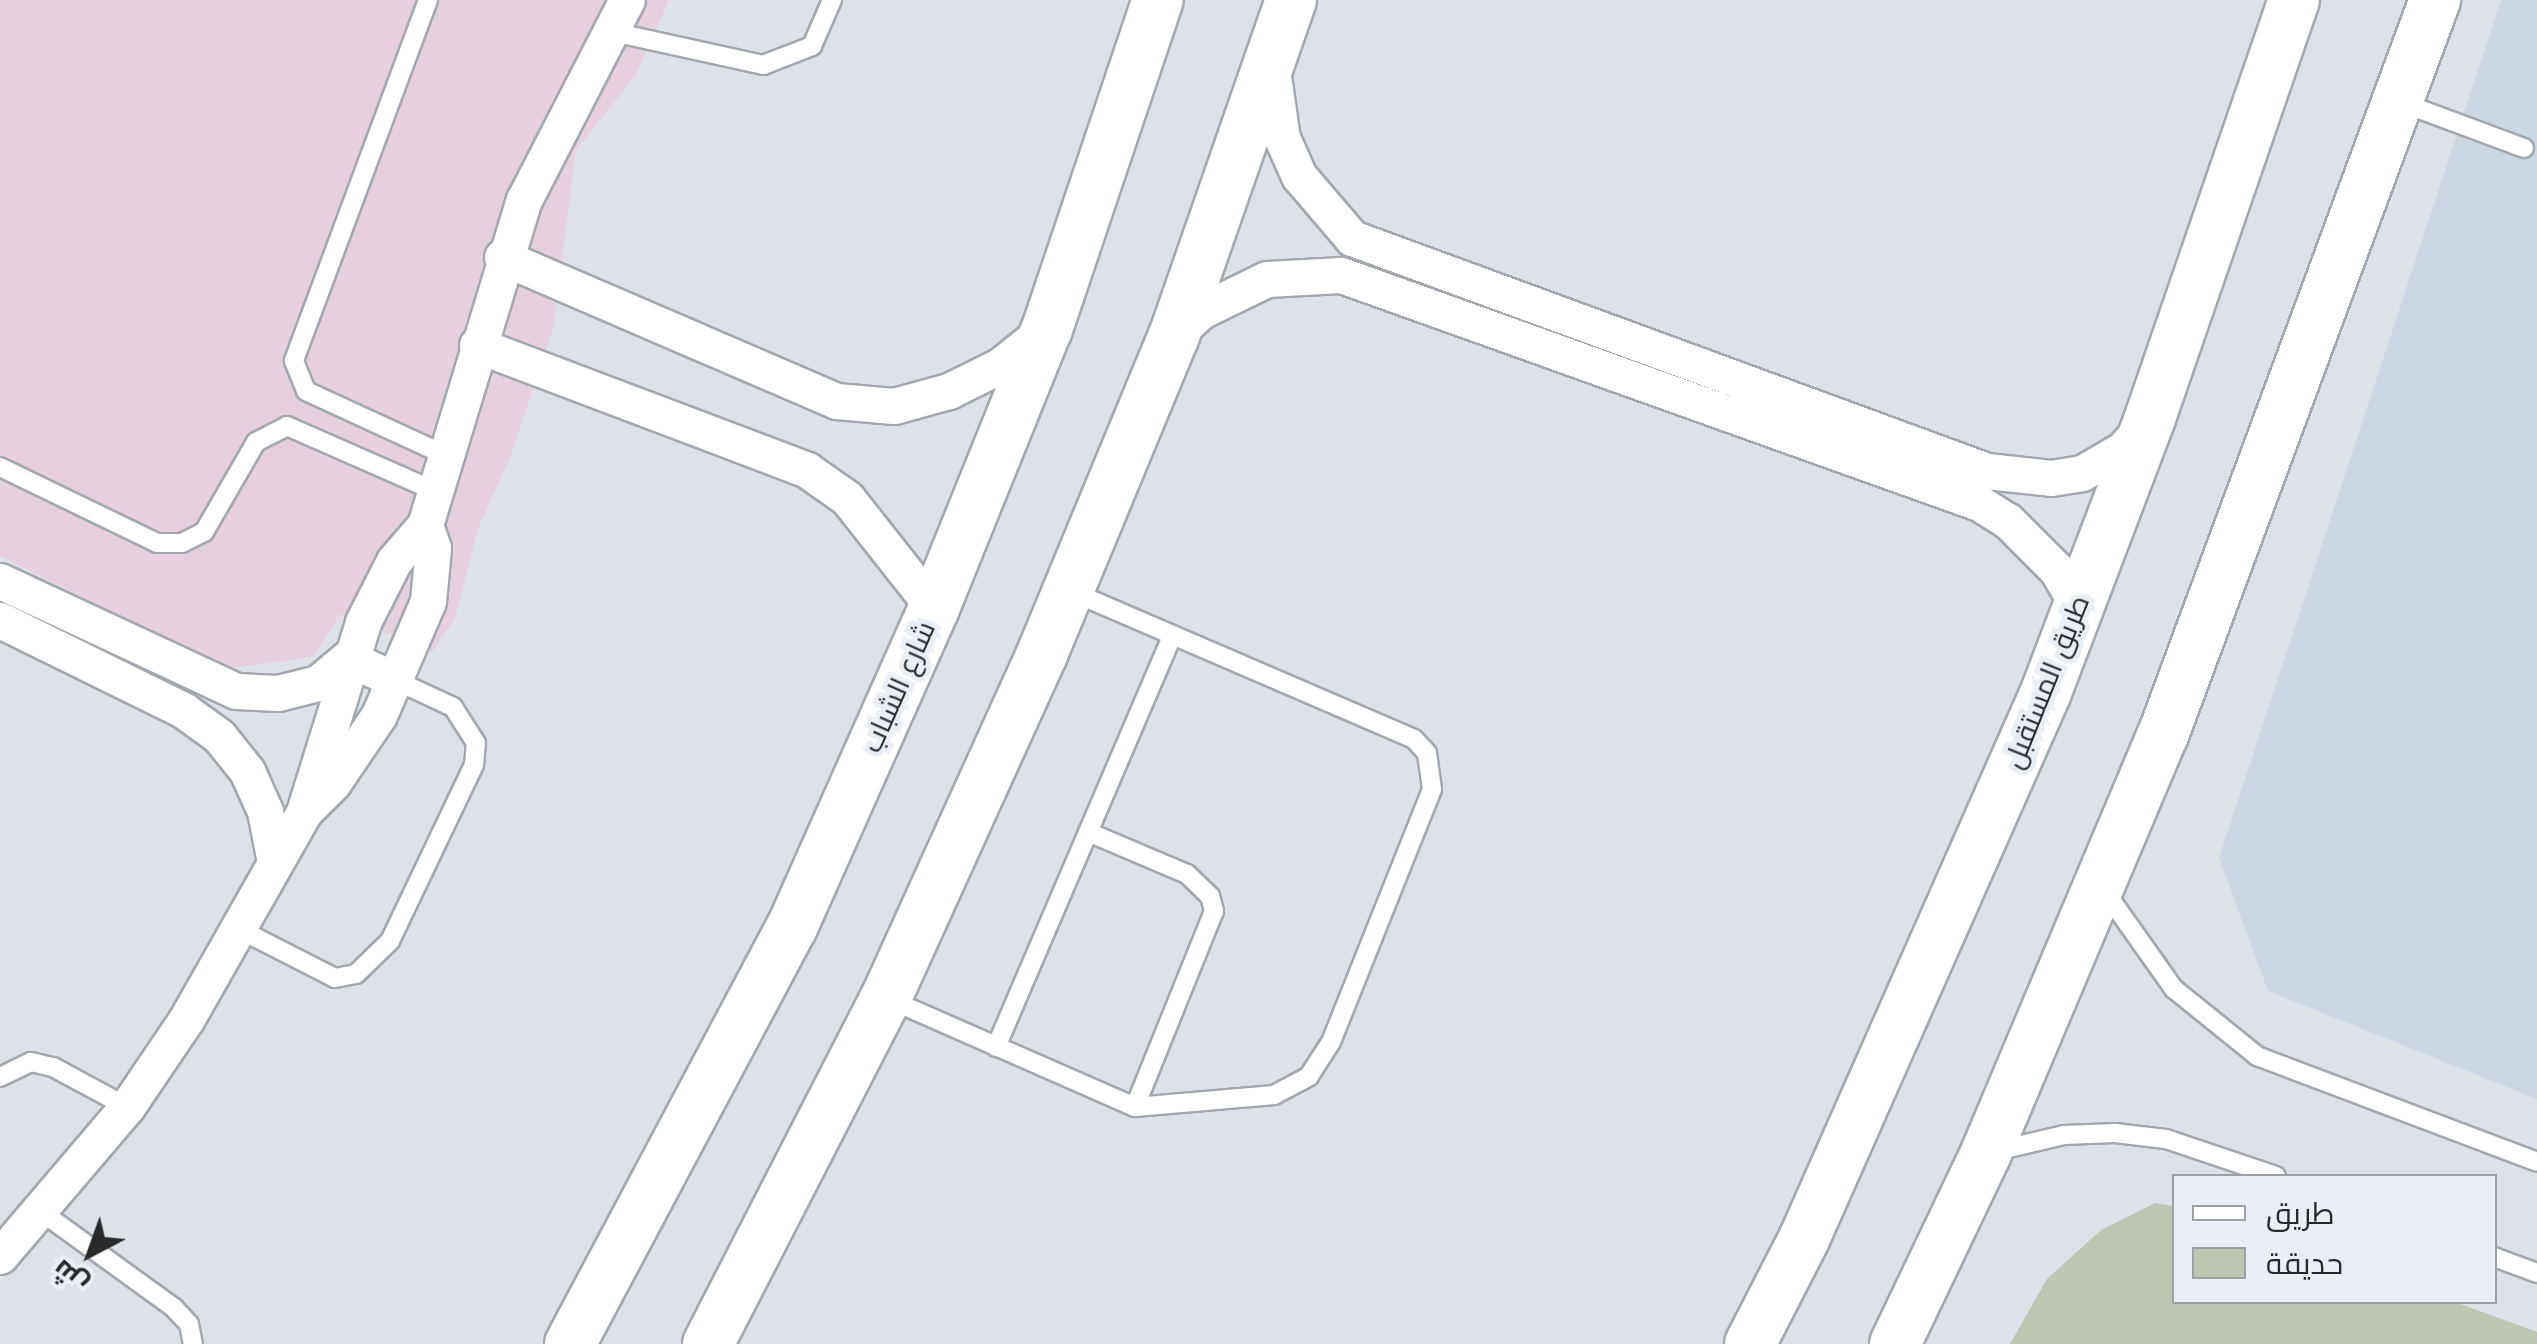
<!DOCTYPE html>
<html>
<head>
<meta charset="utf-8">
<style>
  body { margin:0 }
  #map { position:relative; width:2537px; height:1344px; overflow:hidden; background:#dce2e8; font-family:Helvetica,Cairo,sans-serif }
  div>[style] { position:absolute }
  .commercial>* { inset:0; background:#e6d0de }
  .built>* { inset:0; background:#cdd7e3 }
  .green>* { inset:0; background:#bcc6b1 }
  .roads { filter:drop-shadow(2px 0 #a3a8ae) drop-shadow(-2px 0 #a3a8ae) drop-shadow(0 2px #a3a8ae) drop-shadow(0 -2px #a3a8ae) }
  .lane>* { height:18px; margin:-9px; padding:0 9px; transform-origin:9px; border-radius:9px; background:#fff }
  .street>* { height:35px; margin:-17.5px; padding:0 17.5px; transform-origin:17.5px; border-radius:17.5px; background:#fff }
  .secondary>* { height:50px; margin:-25px; padding:0 25px; transform-origin:25px; border-radius:25px; background:#fff }
  span { translate:-50% -50%; white-space:nowrap; text-align:center; line-height:1.15; -webkit-text-stroke:10px #eaeff5; paint-order:stroke }
  .street-label { font-size:28px; color:#27292b }
  .legend { position:absolute; left:2172px; top:1174px; width:325px; height:130px; box-sizing:border-box; background:#eaeff5; border:2px solid #9ca0a4; margin:0; padding:12px 18px; list-style:none; font-size:30px; color:#27292b }
  .legend li { display:flex; align-items:center; gap:20px; height:50px }
  .legend b { width:50px; border:2px solid #9ca0a4 }
  .north { position:absolute; left:40px; top:1204px; width:100px; height:100px; -webkit-text-stroke:8px #eaeff5; paint-order:stroke; rotate:221deg; font-size:28px; font-weight:700; line-height:40px; text-align:center; color:#27292b }
  .north::after { content:''; display:block; margin:auto; width:35px; height:45px; background:#27292b; clip-path:polygon(50% 0,100% 100%,50% 72%,0 100%) }
</style>
</head>
<body>
<div id="map">
  <div class="commercial">
    <div style="clip-path:polygon(0 0,669px 0,636px 75px,576px 150px,553px 328px,511px 455px,478px 529px,455px 618px,432px 652px,341px 614px,312px 657px,226px 669px,0 556px)"></div>
  </div>
  <div class="built">
    <div style="clip-path:polygon(2501px 0,2537px 0,2537px 1099px,2268px 991px,2219px 858px)"></div>
  </div>
  <div class="green">
    <div style="clip-path:polygon(2155px 1203px,2174px 1206px,2174px 1302px,2455px 1302px,2537px 1332px,2537px 1344px,2010px 1344px,2047px 1279px,2101px 1230px)"></div>
  </div>
  <div class="roads">
    <div class="lane">
      <div style="left:428px;top:0;width:385px;rotate:110.4deg"></div>
      <div style="left:294px;top:361px;width:32px;rotate:68deg"></div>
      <div style="left:306px;top:391px;width:155px;rotate:24.7deg"></div>
      <div style="left:613px;top:32px;width:154px;rotate:12.4deg"></div>
      <div style="left:763px;top:65px;width:53px;rotate:-21.2deg"></div>
      <div style="left:812px;top:46px;width:50px;rotate:-66.5deg"></div>
      <div style="left:2403px;top:103px;width:129px;rotate:20.4deg"></div>
      <div style="left:0;top:467px;width:174px;rotate:25.8deg"></div>
      <div style="left:157px;top:543px;width:25px"></div>
      <div style="left:182px;top:543px;width:25px;rotate:-27deg"></div>
      <div style="left:204px;top:532px;width:104px;rotate:-60deg"></div>
      <div style="left:256px;top:442px;width:35px;rotate:-27deg"></div>
      <div style="left:287px;top:426px;width:164px;rotate:23.7deg"></div>
      <div style="left:1088px;top:832px;width:108px;rotate:23deg"></div>
      <div style="left:1187px;top:874px;width:32px;rotate:44deg"></div>
      <div style="left:1210px;top:896px;width:16px;rotate:75deg"></div>
      <div style="left:1214px;top:911px;width:211px;rotate:112deg"></div>
      <div style="left:2106px;top:893px;width:118px;rotate:54.7deg"></div>
      <div style="left:2174px;top:989px;width:107px;rotate:38.9deg"></div>
      <div style="left:2257px;top:1056px;width:299px;rotate:20.7deg"></div>
      <div style="left:237px;top:928px;width:110px;rotate:27deg"></div>
      <div style="left:335px;top:978px;width:21px;rotate:-11deg"></div>
      <div style="left:356px;top:974px;width:47px;rotate:-44.1deg"></div>
      <div style="left:390px;top:941px;width:195px;rotate:-64.5deg"></div>
      <div style="left:474px;top:765px;width:22px;rotate:-85deg"></div>
      <div style="left:476px;top:743px;width:43px;rotate:-122.6deg"></div>
      <div style="left:453px;top:707px;width:62px;rotate:-155.1deg"></div>
      <div style="left:891px;top:1000px;width:266px;rotate:23.7deg"></div>
      <div style="left:1135px;top:1107px;width:140px;rotate:-4.9deg"></div>
      <div style="left:1274px;top:1095px;width:40px;rotate:-28deg"></div>
      <div style="left:1309px;top:1076px;width:40px;rotate:-57.1deg"></div>
      <div style="left:1331px;top:1042px;width:272px;rotate:-68.2deg"></div>
      <div style="left:1432px;top:789px;width:36px;rotate:-98deg"></div>
      <div style="left:1427px;top:753px;width:19px;rotate:-133deg"></div>
      <div style="left:1414px;top:739px;width:372px;rotate:-156.7deg"></div>
      <div style="left:996px;top:1047px;width:448px;rotate:-66.8deg"></div>
      <div style="left:0;top:1077px;width:34px;rotate:-26deg"></div>
      <div style="left:31px;top:1062px;width:23px;rotate:13deg"></div>
      <div style="left:53px;top:1067px;width:84px;rotate:28.4deg"></div>
      <div style="left:1996px;top:1151px;width:70px;rotate:-13.2deg"></div>
      <div style="left:2064px;top:1135px;width:51px;rotate:-2.2deg"></div>
      <div style="left:2115px;top:1133px;width:51px;rotate:6.7deg"></div>
      <div style="left:2166px;top:1139px;width:116px;rotate:18.6deg"></div>
      <div style="left:43px;top:1213px;width:162px;rotate:35.9deg"></div>
      <div style="left:174px;top:1308px;width:22px;rotate:47deg"></div>
      <div style="left:189px;top:1324px;width:20px;rotate:79deg"></div>
      <div style="left:2494px;top:1257px;width:46px;rotate:20.4deg"></div>
    </div>
    <div class="street">
      <div style="left:1272px;top:69px;width:70px;rotate:81.8deg"></div>
      <div style="left:1282px;top:138px;width:42px;rotate:65.9deg"></div>
      <div style="left:1299px;top:176px;width:82px;rotate:49.5deg"></div>
      <div style="left:1352px;top:238px;width:676px;rotate:20.15deg"></div>
      <div style="left:1987px;top:471px;width:64px;rotate:6.2deg"></div>
      <div style="left:2051px;top:478px;width:31px;rotate:-9deg"></div>
      <div style="left:2082px;top:473px;width:48px;rotate:-30.3deg"></div>
      <div style="left:2123px;top:449px;width:30px;rotate:-48deg"></div>
      <div style="left:502px;top:257px;width:364px;rotate:23.3deg"></div>
      <div style="left:836px;top:401px;width:58px;rotate:4.9deg"></div>
      <div style="left:894px;top:406px;width:57px;rotate:-15.3deg"></div>
      <div style="left:949px;top:391px;width:58px;rotate:-26.6deg"></div>
      <div style="left:1001px;top:365px;width:53px;rotate:-38.8deg"></div>
      <div style="left:1175px;top:335px;width:35px;rotate:-43deg"></div>
      <div style="left:1201px;top:311px;width:73px;rotate:-25.9deg"></div>
      <div style="left:1267px;top:279px;width:74px;rotate:-3.1deg"></div>
      <div style="left:1341px;top:275px;width:678px;rotate:19.67deg"></div>
      <div style="left:1979px;top:503px;width:34px;rotate:32deg"></div>
      <div style="left:2008px;top:521px;width:69px;rotate:45deg"></div>
      <div style="left:2057px;top:570px;width:34px;rotate:60deg"></div>
      <div style="left:2074px;top:600px;width:24px;rotate:95deg"></div>
      <div style="left:477px;top:345px;width:353px;rotate:20.7deg"></div>
      <div style="left:807px;top:470px;width:49px;rotate:35deg"></div>
      <div style="left:847px;top:498px;width:140px;rotate:51.7deg"></div>
      <div style="left:0;top:581px;width:260px;rotate:25deg"></div>
      <div style="left:236px;top:691px;width:42px;rotate:2.7deg"></div>
      <div style="left:278px;top:693px;width:41px;rotate:-14deg"></div>
      <div style="left:318px;top:683px;width:39px;rotate:-40deg"></div>
      <div style="left:348px;top:658px;width:54px;rotate:25.1deg"></div>
      <div style="left:0;top:620px;width:204px;rotate:26.2deg"></div>
      <div style="left:183px;top:710px;width:44px;rotate:35.8deg"></div>
      <div style="left:219px;top:736px;width:45px;rotate:51.3deg"></div>
      <div style="left:247px;top:771px;width:44px;rotate:65.8deg"></div>
      <div style="left:265px;top:811px;width:52px;rotate:78.9deg"></div>
      <div style="left:304px;top:812px;width:199px;rotate:-72.7deg"></div>
      <div style="left:363px;top:622px;width:68px;rotate:-63.1deg"></div>
      <div style="left:394px;top:561px;width:48px;rotate:-49.3deg"></div>
      <div style="left:425px;top:525px;width:340px;rotate:-73.1deg"></div>
      <div style="left:524px;top:200px;width:225px;rotate:-62.8deg"></div>
      <div style="left:0;top:1256px;width:196px;rotate:-49.6deg"></div>
      <div style="left:127px;top:1107px;width:105px;rotate:-55.9deg"></div>
      <div style="left:186px;top:1020px;width:239px;rotate:-60.4deg"></div>
      <div style="left:304px;top:812px;width:41px;rotate:-45deg"></div>
      <div style="left:333px;top:783px;width:82px;rotate:-55.9deg"></div>
      <div style="left:379px;top:715px;width:124px;rotate:-66.7deg"></div>
      <div style="left:428px;top:601px;width:53px;rotate:-84.6deg"></div>
      <div style="left:433px;top:548px;width:24px;rotate:-109deg"></div>
    </div>
    <div class="secondary">
      <div style="left:570px;top:1344px;width:472px;rotate:-62deg"></div>
      <div style="left:792px;top:927px;width:349px;rotate:-66deg"></div>
      <div style="left:934px;top:608px;width:301px;rotate:-68deg"></div>
      <div style="left:1047px;top:329px;width:347px;rotate:-71.4deg"></div>
      <div style="left:708px;top:1344px;width:389px;rotate:-62.8deg"></div>
      <div style="left:886px;top:998px;width:378px;rotate:-65.6deg"></div>
      <div style="left:1042px;top:654px;width:344px;rotate:-67.5deg"></div>
      <div style="left:1174px;top:336px;width:356px;rotate:-70.8deg"></div>
      <div style="left:1750px;top:1344px;width:118px;rotate:-62.8deg"></div>
      <div style="left:1804px;top:1239px;width:598px;rotate:-66.13deg"></div>
      <div style="left:2046px;top:692px;width:293px;rotate:-69.2deg"></div>
      <div style="left:2150px;top:418px;width:442px;rotate:-71deg"></div>
      <div style="left:1895px;top:1344px;width:212px;rotate:-64.5deg"></div>
      <div style="left:1986px;top:1153px;width:454px;rotate:-67.1deg"></div>
      <div style="left:2163px;top:735px;width:784px;rotate:-69.69deg"></div>
    </div>
  </div>
  <div class="street-label">
    <span style="left:2047px;top:682px;rotate:-68deg">طريق المستقبل</span>
    <span style="left:899px;top:687px;rotate:-66deg">شارع الشباب</span>
  </div>
  <ul class="legend">
  <li><b style="height:12px;background:#fff"></b>طريق</li>
  <li><b style="height:28px;background:#bcc6b1"></b>حديقة</li>
  </ul>
  <div class="north">ش</div>
</div>
</body>
</html>
